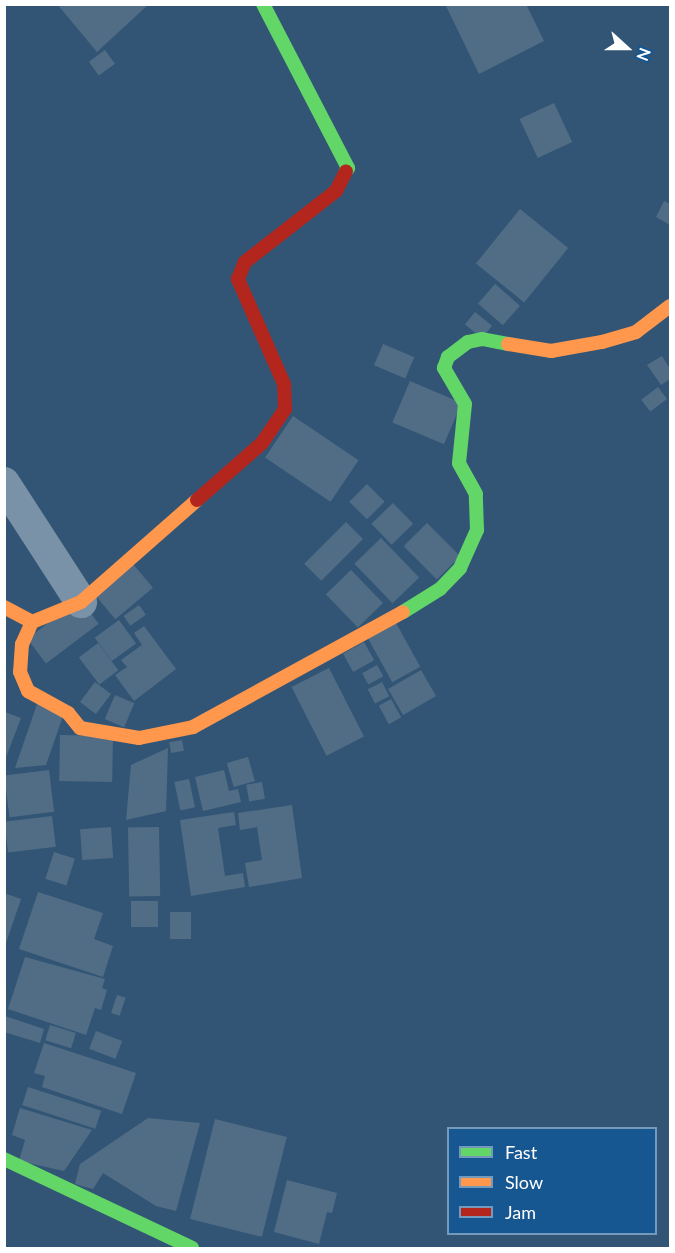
<!DOCTYPE html>
<html>
<head>
<meta charset="utf-8">
<style>
  body { margin:0 }
  #map { position:relative; width:675px; height:1253px; overflow:hidden; background:#325575; font-family:Lato,sans-serif }
  div>[style] { position:absolute }
  .building>* { inset:0; background:#516d86; transform-origin:0 0 }
  .street>* { height:32px; margin:-16px; padding:0 16px; transform-origin:16px; border-radius:16px; background:#7992a8 }
  .fast>* { height:14px; margin:-7px; padding:0 7px; transform-origin:7px; border-radius:7px; background:#63d668 }
  .slow>* { height:14px; margin:-7px; padding:0 7px; transform-origin:7px; border-radius:7px; background:#ff974d }
  .jam>* { height:14px; margin:-7px; padding:0 7px; transform-origin:7px; border-radius:7px; background:#b3261e }
  span { translate:-50% -50%; white-space:nowrap; text-align:center; line-height:1.15; -webkit-text-stroke:6px #165691; paint-order:stroke }
  .frame { position:absolute; inset:0; border:6px solid #fff; pointer-events:none }
  .legend { position:absolute; left:447px; top:1127px; width:210px; height:108px; box-sizing:border-box; background:#165691; border:2px solid #739abd; margin:0; padding:8px 10px; list-style:none; font-size:18px; color:#fff }
  .legend li { display:flex; align-items:center; gap:12px; height:30px }
  .legend b { width:30px; border:2px solid #739abd }
  .north { position:absolute; left:597px; top:18px; width:60px; height:60px; -webkit-text-stroke:4px #165691; paint-order:stroke; rotate:111deg; font-size:16px; font-weight:700; line-height:24px; text-align:center; color:#fff }
  .north::after { content:''; display:block; margin:auto; width:21px; height:27px; background:#fff; clip-path:polygon(50% 0,100% 100%,50% 72%,0 100%) }
</style>
</head>
<body>
<div id="map">
  <div class="building">
    <div style="clip-path:polygon(57px 4px,149px 4px,97px 52px)"></div>
    <div style="clip-path:polygon(445px 4px,526px 4px,544px 41px,479px 74px)"></div>
    <div style="left:105px;top:50px;width:17px;height:20px;rotate:54deg"></div>
    <div style="left:554px;top:103px;width:43px;height:38px;rotate:65deg"></div>
    <div style="clip-path:polygon(664px 201px,670px 204px,670px 225px,656px 217px)"></div>
    <div style="left:520px;top:209px;width:62px;height:70px;rotate:39deg"></div>
    <div style="left:495px;top:284px;width:33px;height:26px;rotate:41deg"></div>
    <div style="left:475px;top:312px;width:22px;height:16px;rotate:39deg"></div>
    <div style="left:383px;top:344px;width:34px;height:23px;rotate:23deg"></div>
    <div style="clip-path:polygon(662px 356px,670px 369px,670px 379px,661px 385px,647px 365px)"></div>
    <div style="left:410px;top:381px;width:56px;height:45px;rotate:23deg"></div>
    <div style="left:658px;top:387px;width:15px;height:21px;rotate:53deg"></div>
    <div style="left:293px;top:416px;width:79px;height:50px;rotate:34deg"></div>
    <div style="left:367px;top:484px;width:25px;height:25px;rotate:45deg"></div>
    <div style="left:393px;top:503px;width:29px;height:30px;rotate:46deg"></div>
    <div style="left:346px;top:522px;width:24px;height:59px;rotate:45deg"></div>
    <div style="left:427px;top:523px;width:47px;height:33px;rotate:45deg"></div>
    <div style="left:381px;top:538px;width:55px;height:37px;rotate:46deg"></div>
    <div style="left:133px;top:564px;width:31px;height:49px;rotate:50deg"></div>
    <div style="left:351px;top:570px;width:46px;height:35px;rotate:46deg"></div>
    <div style="left:80px;top:599px;width:31px;height:66px;rotate:53deg"></div>
    <div style="left:139px;top:605px;width:12px;height:19px;rotate:55deg"></div>
    <div style="left:119px;top:620px;width:29px;height:30px;rotate:54deg"></div>
    <div style="left:396px;top:623px;width:50px;height:32px;rotate:61deg"></div>
    <div style="clip-path:polygon(144px 626px,176px 669px,134px 701px,115px 675px,127px 667px,121px 660px,142px 645px,134px 633px)"></div>
    <div style="left:364px;top:642px;width:21px;height:24px;rotate:61deg"></div>
    <div style="left:98px;top:643px;width:34px;height:24px;rotate:53deg"></div>
    <div style="left:377px;top:665px;width:13px;height:17px;rotate:61deg"></div>
    <div style="left:329px;top:668px;width:77px;height:42px;rotate:63deg"></div>
    <div style="left:421px;top:670px;width:30px;height:38px;rotate:60deg"></div>
    <div style="left:95px;top:682px;width:20px;height:25px;rotate:37deg"></div>
    <div style="left:382px;top:682px;width:16px;height:16px;rotate:63deg"></div>
    <div style="left:115px;top:695px;width:21px;height:26px;rotate:23deg"></div>
    <div style="left:391px;top:699px;width:21px;height:14px;rotate:61deg"></div>
    <div style="clip-path:polygon(37px 704px,64px 713px,46px 765px,15px 768px)"></div>
    <div style="clip-path:polygon(5px 712px,21px 718px,5px 760px)"></div>
    <div style="left:60px;top:735px;width:53px;height:46px;rotate:1deg"></div>
    <div style="left:182px;top:740px;width:11px;height:13px;rotate:80deg"></div>
    <div style="clip-path:polygon(168px 748px,166px 811px,126px 820px,131px 765px)"></div>
    <div style="left:248px;top:757px;width:25px;height:22px;rotate:74deg"></div>
    <div style="left:49px;top:770px;width:42px;height:45px;rotate:83deg"></div>
    <div style="clip-path:polygon(224px 770px,229px 791px,238px 789px,241px 802px,203px 811px,195px 777px)"></div>
    <div style="left:189px;top:779px;width:29px;height:15px;rotate:78deg"></div>
    <div style="left:262px;top:782px;width:17px;height:16px;rotate:80deg"></div>
    <div style="clip-path:polygon(292px 805px,302px 878px,249px 887px,245px 863px,262px 860px,257px 827px,240px 830px,238px 813px)"></div>
    <div style="clip-path:polygon(234px 812px,236px 825px,218px 828px,225px 876px,243px 873px,245px 887px,191px 896px,180px 820px)"></div>
    <div style="left:52px;top:816px;width:31px;height:48px;rotate:83deg"></div>
    <div style="left:111px;top:827px;width:31px;height:31px;rotate:86deg"></div>
    <div style="left:159px;top:827px;width:69px;height:31px;rotate:89deg"></div>
    <div style="left:54px;top:852px;width:22px;height:28px;rotate:18deg"></div>
    <div style="clip-path:polygon(38px 892px,103px 913px,94px 939px,113px 946px,103px 977px,19px 949px)"></div>
    <div style="clip-path:polygon(4px 893px,21px 899px,5px 946px,4px 946px)"></div>
    <div style="left:158px;top:901px;width:26px;height:27px;rotate:90deg"></div>
    <div style="left:170px;top:912px;width:21px;height:27px"></div>
    <div style="clip-path:polygon(25px 957px,105px 979px,102px 988px,107px 990px,101px 1010px,95px 1008px,86px 1035px,8px 1009px)"></div>
    <div style="left:117px;top:995px;width:9px;height:19px;rotate:18deg"></div>
    <div style="clip-path:polygon(5px 1016px,44px 1029px,40px 1043px,4px 1032px)"></div>
    <div style="left:50px;top:1025px;width:27px;height:16px;rotate:17deg"></div>
    <div style="left:96px;top:1031px;width:28px;height:19px;rotate:21deg"></div>
    <div style="clip-path:polygon(44px 1043px,136px 1073px,122px 1114px,42px 1087px,45px 1076px,34px 1073px)"></div>
    <div style="left:28px;top:1087px;width:77px;height:19px;rotate:18deg"></div>
    <div style="clip-path:polygon(20px 1108px,92px 1130px,64px 1171px,19px 1161px,25px 1140px,12px 1135px)"></div>
    <div style="clip-path:polygon(148px 1118px,200px 1123px,176px 1211px,156px 1206px,103px 1173px,93px 1189px,75px 1184px,80px 1164px)"></div>
    <div style="left:215px;top:1119px;width:74px;height:103px;rotate:14deg"></div>
    <div style="clip-path:polygon(287px 1180px,337px 1193px,332px 1213px,327px 1212px,319px 1244px,274px 1232px)"></div>
  </div>
  <div class="street">
    <div style="left:4px;top:483px;width:142px;rotate:57.1deg"></div>
  </div>
  <div class="fast">
    <div style="left:263px;top:4px;width:185px;rotate:62.6deg"></div>
    <div style="left:348px;top:168px;width:4px;rotate:124deg"></div>
    <div style="left:403px;top:612px;width:44px;rotate:-31.9deg"></div>
    <div style="left:440px;top:589px;width:29px;rotate:-46deg"></div>
    <div style="left:460px;top:568px;width:42px;rotate:-65.9deg"></div>
    <div style="left:477px;top:530px;width:36px;rotate:-92deg"></div>
    <div style="left:476px;top:494px;width:35px;rotate:-119deg"></div>
    <div style="left:459px;top:463px;width:59px;rotate:-84.2deg"></div>
    <div style="left:465px;top:404px;width:42px;rotate:-120.3deg"></div>
    <div style="left:444px;top:368px;width:12px;rotate:-70deg"></div>
    <div style="left:448px;top:357px;width:25px;rotate:-37deg"></div>
    <div style="left:468px;top:342px;width:14px;rotate:-12deg"></div>
    <div style="left:482px;top:339px;width:26px;rotate:11deg"></div>
    <div style="left:4px;top:1159px;width:208px;rotate:25.3deg"></div>
  </div>
  <div class="slow">
    <div style="left:508px;top:344px;width:44px;rotate:9.2deg"></div>
    <div style="left:551px;top:351px;width:52px;rotate:-10deg"></div>
    <div style="left:602px;top:342px;width:35px;rotate:-16deg"></div>
    <div style="left:636px;top:332px;width:43px;rotate:-37.4deg"></div>
    <div style="left:4px;top:607px;width:32px;rotate:28deg"></div>
    <div style="left:32px;top:622px;width:53px;rotate:-22.2deg"></div>
    <div style="left:81px;top:602px;width:154px;rotate:-41.3deg"></div>
    <div style="left:32px;top:622px;width:24px;rotate:114deg"></div>
    <div style="left:22px;top:644px;width:28px;rotate:94deg"></div>
    <div style="left:20px;top:672px;width:21px;rotate:67deg"></div>
    <div style="left:28px;top:691px;width:46px;rotate:28.8deg"></div>
    <div style="left:68px;top:713px;width:19px;rotate:51deg"></div>
    <div style="left:80px;top:728px;width:60px;rotate:9.6deg"></div>
    <div style="left:139px;top:738px;width:55px;rotate:-11.5deg"></div>
    <div style="left:193px;top:727px;width:239px;rotate:-28.7deg"></div>
  </div>
  <div class="jam">
    <div style="left:197px;top:500px;width:86px;rotate:-41.2deg"></div>
    <div style="left:262px;top:443px;width:41px;rotate:-55.9deg"></div>
    <div style="left:285px;top:409px;width:25px;rotate:-92deg"></div>
    <div style="left:284px;top:384px;width:115px;rotate:-113.7deg"></div>
    <div style="left:238px;top:279px;width:18px;rotate:-68deg"></div>
    <div style="left:245px;top:262px;width:115px;rotate:-38deg"></div>
    <div style="left:336px;top:191px;width:22px;rotate:-63deg"></div>
  </div>
  <div class="frame"></div>
  <ul class="legend">
  <li><b style="height:8px;background:#63d668"></b>Fast</li>
  <li><b style="height:8px;background:#ff974d"></b>Slow</li>
  <li><b style="height:8px;background:#b3261e"></b>Jam</li>
  </ul>
  <div class="north">N</div>
</div>
</body>
</html>
